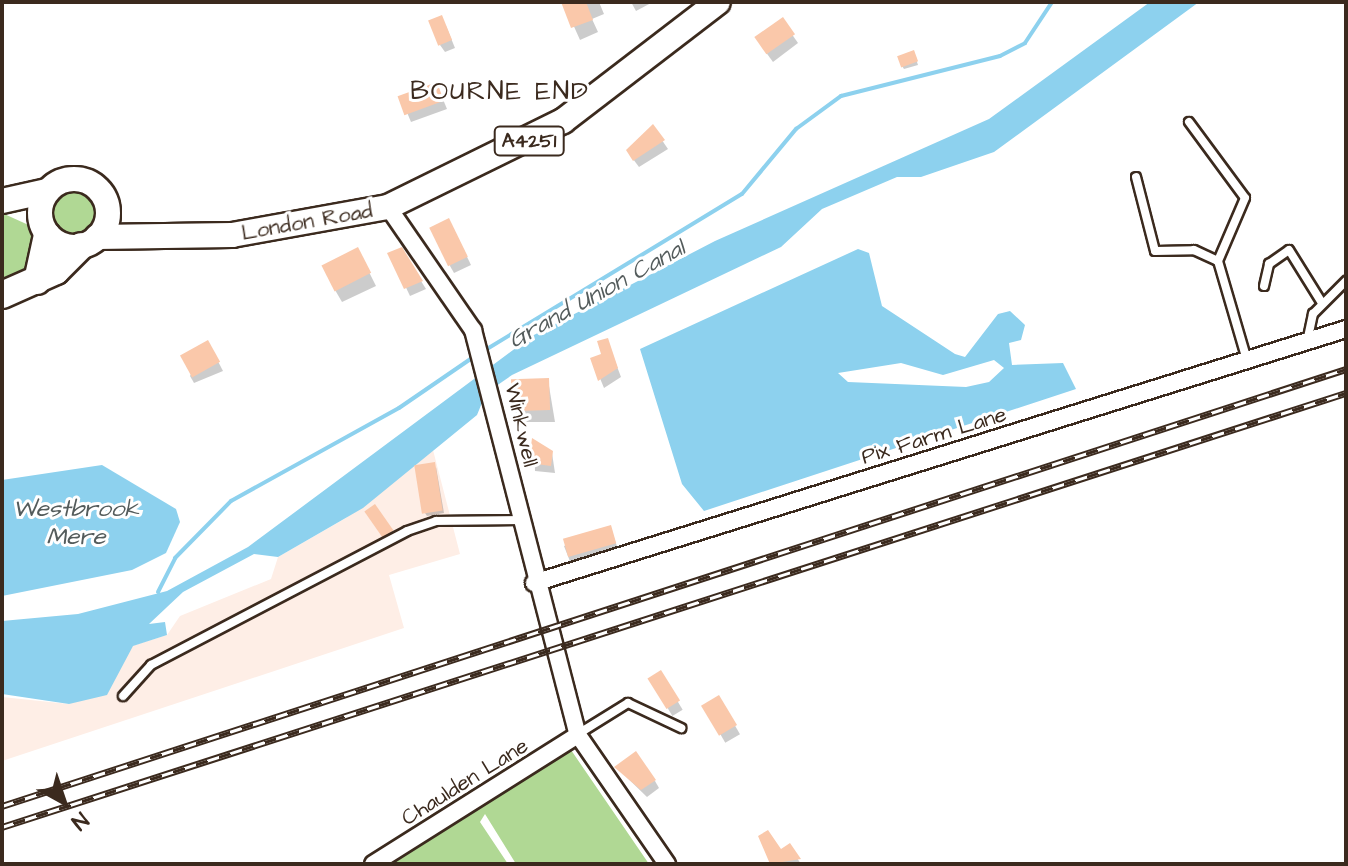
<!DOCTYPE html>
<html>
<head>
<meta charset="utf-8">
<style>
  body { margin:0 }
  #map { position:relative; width:1348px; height:866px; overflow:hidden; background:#fff; font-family:"Architects Daughter",sans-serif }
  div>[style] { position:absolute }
  .built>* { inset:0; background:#feeee6 }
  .green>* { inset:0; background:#b0d894 }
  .round { border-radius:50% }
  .water>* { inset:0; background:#8dd1ee }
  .shadow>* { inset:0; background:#0003; transform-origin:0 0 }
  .stream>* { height:4px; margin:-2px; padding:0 2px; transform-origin:2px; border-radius:2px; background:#8dd1ee }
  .building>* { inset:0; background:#fac8aa; transform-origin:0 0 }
  .roads { filter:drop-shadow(2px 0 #3b2a1e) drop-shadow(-2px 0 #3b2a1e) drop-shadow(0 2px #3b2a1e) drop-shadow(0 -2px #3b2a1e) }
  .service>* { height:8px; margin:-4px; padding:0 4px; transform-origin:4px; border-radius:4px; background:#fff }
  .minor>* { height:16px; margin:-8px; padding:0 8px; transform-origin:8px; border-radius:8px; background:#fff }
  .primary>* { height:24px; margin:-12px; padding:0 12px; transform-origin:12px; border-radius:12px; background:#fff }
  .primary>.ring { margin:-12px; padding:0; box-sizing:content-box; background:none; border:24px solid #fff; border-radius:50% }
  .trunk>* { height:26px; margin:-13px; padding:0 13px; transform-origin:13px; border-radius:13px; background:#fff }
  .rail>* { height:7px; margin-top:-3.5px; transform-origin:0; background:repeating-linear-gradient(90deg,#fff 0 12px,#3b2a1e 0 24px); box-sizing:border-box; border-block:2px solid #3b2a1e }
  span { translate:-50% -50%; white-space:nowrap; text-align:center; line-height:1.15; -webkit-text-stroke:6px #fff; paint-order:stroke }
  .shield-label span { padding:2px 6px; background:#fff; border:2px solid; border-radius:6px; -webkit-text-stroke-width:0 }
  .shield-label { font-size:20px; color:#3b2a1e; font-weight:700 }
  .street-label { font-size:22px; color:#3b2a1e }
  .water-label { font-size:24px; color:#545c5c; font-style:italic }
  .quarter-label { font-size:26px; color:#3b2a1e; letter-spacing:2px }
  .frame { position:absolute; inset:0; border:4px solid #3b2a1e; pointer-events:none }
  .north { position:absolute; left:24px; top:762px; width:80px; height:80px; -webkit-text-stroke:6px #fff; paint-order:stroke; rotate:140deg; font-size:22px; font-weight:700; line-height:32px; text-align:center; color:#3b2a1e }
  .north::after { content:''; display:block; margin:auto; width:28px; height:36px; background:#3b2a1e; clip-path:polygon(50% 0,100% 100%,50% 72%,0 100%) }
</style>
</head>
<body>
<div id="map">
  <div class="built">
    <div style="clip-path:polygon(433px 450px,460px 554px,389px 575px,404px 628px,2px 761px,2px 697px,69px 704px,132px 646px,167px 635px,180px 616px,271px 579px,278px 557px,346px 518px)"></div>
  </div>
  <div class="green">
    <div class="round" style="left:53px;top:191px;width:42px;height:42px"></div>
    <div style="clip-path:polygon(2px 213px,33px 227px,40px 248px,32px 265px,2px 280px)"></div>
    <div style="clip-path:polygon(571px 750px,649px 864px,516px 864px,485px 814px,480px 822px,508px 864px,382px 864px)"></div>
  </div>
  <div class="water">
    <div style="clip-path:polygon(1150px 2px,1199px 2px,994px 152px,921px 177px,897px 177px,822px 209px,781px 247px,512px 375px,486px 393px,477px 415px,363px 508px,278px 557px,254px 554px,183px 592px,149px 624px,165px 622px,167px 635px,133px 646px,107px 695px,69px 704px,2px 694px,2px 621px,78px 614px,167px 591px,248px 547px,532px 336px,715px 241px,989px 119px)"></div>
    <div style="clip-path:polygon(evenodd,858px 249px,869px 253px,882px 306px,955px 354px,965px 357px,998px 314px,1010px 311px,1025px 325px,1021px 340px,1009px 343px,1012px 365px,1063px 363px,1076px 389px,704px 511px,682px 484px,640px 349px,858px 249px,994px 360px,1004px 368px,989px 382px,966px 387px,848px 382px,838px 373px,901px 363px,943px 375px,994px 360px)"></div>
    <div style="clip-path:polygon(102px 465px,176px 509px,180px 522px,166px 553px,132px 570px,2px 596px,2px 480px)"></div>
  </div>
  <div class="shadow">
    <div style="clip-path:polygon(563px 2px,599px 2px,604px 14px,592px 19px,598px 32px,580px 40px)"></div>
    <div style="clip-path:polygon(631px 2px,653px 2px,636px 11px)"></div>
    <div style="clip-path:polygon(782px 20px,798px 43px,773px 62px,762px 47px)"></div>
    <div style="clip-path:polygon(446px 26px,455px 48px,445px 52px,440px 45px)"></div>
    <div style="clip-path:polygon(915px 56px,918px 65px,904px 69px,902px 66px)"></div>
    <div style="clip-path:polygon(440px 92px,447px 109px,411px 122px,401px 98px)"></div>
    <div style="clip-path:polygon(653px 127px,668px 149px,639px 167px,633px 159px)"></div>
    <div style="clip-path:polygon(453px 228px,471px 265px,454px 273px,450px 266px)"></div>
    <div style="clip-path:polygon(401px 249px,426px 289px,410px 296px,390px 254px)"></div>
    <div style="clip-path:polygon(364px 262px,376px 286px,342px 302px,335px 290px)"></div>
    <div style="clip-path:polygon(607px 340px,621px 377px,604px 388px,592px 359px,604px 355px)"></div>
    <div style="clip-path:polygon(208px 342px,223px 371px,194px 383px,190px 376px)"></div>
    <div style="clip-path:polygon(548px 380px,555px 422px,521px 422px,514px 410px)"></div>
    <div style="clip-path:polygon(534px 441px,552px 453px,555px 473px,535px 471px)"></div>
    <div style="clip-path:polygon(436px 467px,444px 513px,427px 516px,425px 513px)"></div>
    <div style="left:375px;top:507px;width:32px;height:9px;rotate:56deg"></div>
    <div style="clip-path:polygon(610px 527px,618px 549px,571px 564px,564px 546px)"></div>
    <div style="left:660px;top:672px;width:44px;height:12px;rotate:59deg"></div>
    <div style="left:719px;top:698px;width:42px;height:17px;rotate:60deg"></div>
    <div style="clip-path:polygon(616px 767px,655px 781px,659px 788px,647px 797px)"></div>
    <div style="clip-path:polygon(761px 837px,781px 852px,789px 846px,801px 864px,774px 864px)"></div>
  </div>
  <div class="stream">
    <div style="left:482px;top:352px;width:304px;rotate:-31.3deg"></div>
    <div style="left:742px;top:194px;width:85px;rotate:-50.3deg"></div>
    <div style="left:796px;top:129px;width:56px;rotate:-36.3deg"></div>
    <div style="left:841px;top:96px;width:164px;rotate:-14.1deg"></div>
    <div style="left:1000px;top:56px;width:28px;rotate:-27deg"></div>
    <div style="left:1025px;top:43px;width:49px;rotate:-56.6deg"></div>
    <div style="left:158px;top:592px;width:38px;rotate:-63deg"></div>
    <div style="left:175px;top:558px;width:80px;rotate:-45.5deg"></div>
    <div style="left:231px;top:501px;width:192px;rotate:-29deg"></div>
    <div style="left:399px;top:408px;width:92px;rotate:-34.4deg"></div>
  </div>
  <div class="building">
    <div style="clip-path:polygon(561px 2px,586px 2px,593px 20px,571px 28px)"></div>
    <div style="left:442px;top:15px;width:27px;height:15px;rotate:68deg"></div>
    <div style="left:783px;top:17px;width:21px;height:35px;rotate:55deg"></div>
    <div style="left:914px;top:50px;width:12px;height:18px;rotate:70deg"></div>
    <div style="left:437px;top:82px;width:20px;height:42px;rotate:70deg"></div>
    <div style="clip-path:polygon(653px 124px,665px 140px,633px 161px,626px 150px)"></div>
    <div style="left:449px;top:218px;width:43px;height:22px;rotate:64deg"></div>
    <div style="left:358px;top:247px;width:29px;height:41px;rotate:63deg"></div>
    <div style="clip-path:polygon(402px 247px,423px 281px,404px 289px,387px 253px)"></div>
    <div style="clip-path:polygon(608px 338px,618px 368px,598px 381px,590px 358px,601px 354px,597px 341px)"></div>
    <div style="left:208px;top:340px;width:25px;height:32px;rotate:61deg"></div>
    <div style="left:549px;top:378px;width:32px;height:38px;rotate:88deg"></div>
    <div style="clip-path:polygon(532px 438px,553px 451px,551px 466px,529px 463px)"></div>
    <div style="left:435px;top:462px;width:49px;height:21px;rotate:81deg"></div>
    <div style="left:375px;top:504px;width:32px;height:13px;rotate:55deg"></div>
    <div style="left:611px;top:525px;width:19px;height:50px;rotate:74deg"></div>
    <div style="left:661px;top:670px;width:36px;height:16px;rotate:58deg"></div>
    <div style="left:719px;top:695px;width:35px;height:21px;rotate:59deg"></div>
    <div style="clip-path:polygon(636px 751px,656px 780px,641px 790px,614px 767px)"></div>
    <div style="clip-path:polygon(768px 830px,781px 849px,790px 843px,801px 859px,770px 864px,758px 836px)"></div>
  </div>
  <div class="roads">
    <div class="service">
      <div style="left:1189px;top:122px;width:94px;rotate:53.6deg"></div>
      <div style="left:1245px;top:198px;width:69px;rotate:113.2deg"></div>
      <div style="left:1136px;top:177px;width:76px;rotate:75.6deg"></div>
      <div style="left:1155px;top:251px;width:39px;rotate:-1deg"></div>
      <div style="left:1194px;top:250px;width:26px;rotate:25deg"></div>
      <div style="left:1218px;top:261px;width:103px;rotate:73.7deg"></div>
      <div style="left:1264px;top:286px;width:23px;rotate:-77deg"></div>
      <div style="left:1269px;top:264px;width:24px;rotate:-35deg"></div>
      <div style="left:1289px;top:250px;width:62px;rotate:58.1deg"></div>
      <div style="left:1307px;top:342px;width:29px;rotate:-78deg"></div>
      <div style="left:1313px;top:314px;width:47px;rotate:-45deg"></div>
      <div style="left:123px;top:696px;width:42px;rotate:-47.9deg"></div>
      <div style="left:151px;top:665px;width:289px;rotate:-27.6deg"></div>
      <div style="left:407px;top:531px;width:31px;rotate:-19deg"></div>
      <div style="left:436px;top:521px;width:83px;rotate:-0.7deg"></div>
      <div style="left:578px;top:734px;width:59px;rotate:-31.8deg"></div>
      <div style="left:628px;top:703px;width:59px;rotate:25.3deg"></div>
    </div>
    <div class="minor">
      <div style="left:388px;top:207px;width:150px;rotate:55.4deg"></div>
      <div style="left:473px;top:330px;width:418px;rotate:75.5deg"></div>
      <div style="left:578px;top:735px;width:157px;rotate:55.4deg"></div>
      <div style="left:534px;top:583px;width:851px;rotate:-17.37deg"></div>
      <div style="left:373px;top:864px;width:242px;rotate:-32.2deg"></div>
    </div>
    <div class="primary">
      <div class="ring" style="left:40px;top:179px;width:44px;height:44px"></div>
      <div style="left:2px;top:201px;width:46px;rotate:-12.5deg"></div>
      <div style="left:97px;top:237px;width:135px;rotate:-0.8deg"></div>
      <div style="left:232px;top:235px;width:158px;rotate:-10.2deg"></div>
      <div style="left:388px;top:207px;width:195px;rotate:-26.2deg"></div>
      <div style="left:563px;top:121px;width:195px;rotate:-37.5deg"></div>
    </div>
    <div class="trunk">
      <div style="left:37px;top:281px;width:47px;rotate:-77.7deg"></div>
      <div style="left:2px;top:295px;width:59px;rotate:-24deg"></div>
      <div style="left:56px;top:271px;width:35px;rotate:-45deg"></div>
    </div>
  </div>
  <div class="rail">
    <div style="left:2px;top:806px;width:1413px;rotate:-18.01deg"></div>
    <div style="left:2px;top:827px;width:1412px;rotate:-17.9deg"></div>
  </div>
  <div class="shield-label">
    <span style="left:529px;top:141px">A4251</span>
  </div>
  <div class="street-label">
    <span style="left:307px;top:222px;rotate:-10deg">London Road</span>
    <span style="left:521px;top:425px;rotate:77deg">Winkwell</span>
    <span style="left:934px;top:436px;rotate:-17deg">Pix Farm Lane</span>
    <span style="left:465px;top:782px;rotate:-32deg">Chaulden Lane</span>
  </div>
  <div class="water-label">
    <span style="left:597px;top:295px;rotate:-29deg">Grand Union Canal</span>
    <span style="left:76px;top:524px">Westbrook<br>Mere</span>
  </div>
  <div class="quarter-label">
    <span style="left:500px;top:92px">BOURNE END</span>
  </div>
  <div class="frame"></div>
  <div class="north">N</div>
</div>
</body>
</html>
